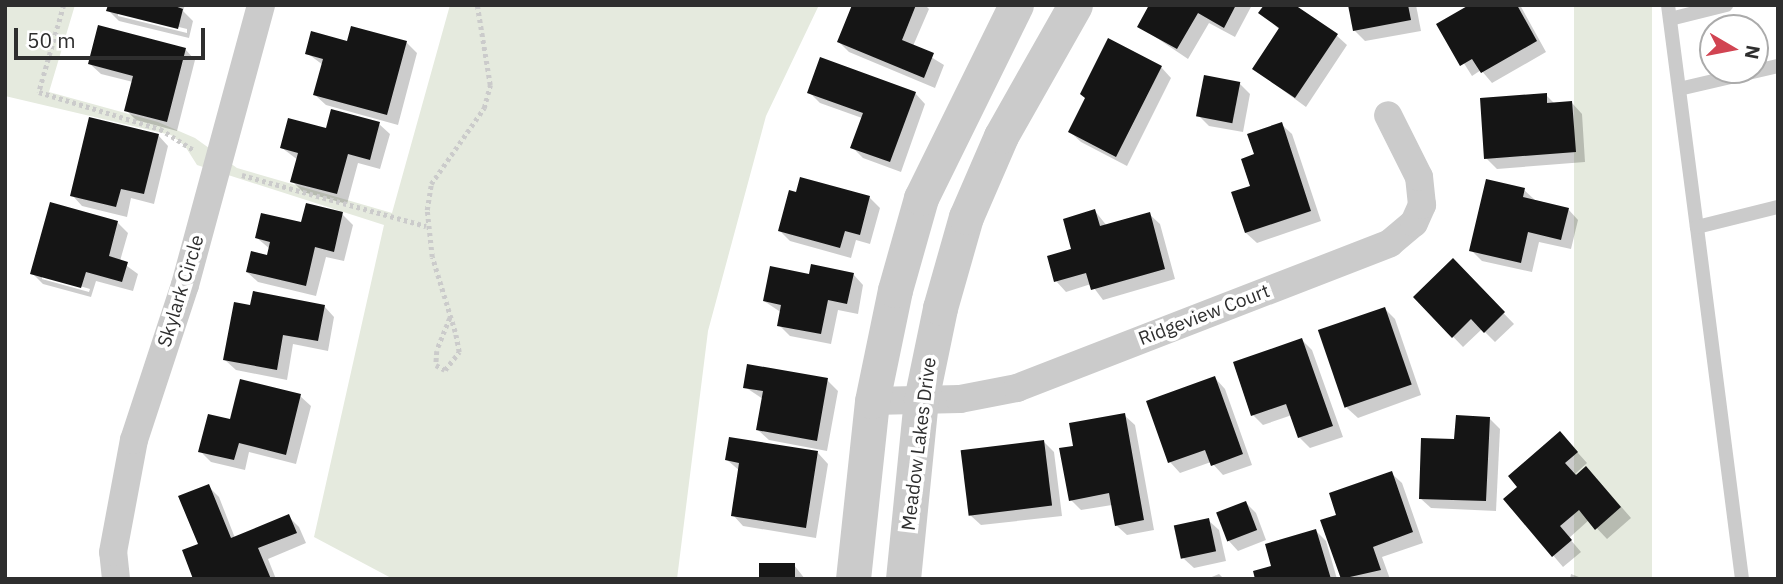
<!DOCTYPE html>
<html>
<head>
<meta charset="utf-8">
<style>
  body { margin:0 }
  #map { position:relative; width:1783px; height:584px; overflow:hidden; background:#fff; font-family:"IBM Plex Sans",sans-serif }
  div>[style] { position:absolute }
  .green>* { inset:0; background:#e5eade; transform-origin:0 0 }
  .shadow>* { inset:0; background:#0003 }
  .building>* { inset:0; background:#151515; transform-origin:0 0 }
  .path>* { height:4.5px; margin-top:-2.25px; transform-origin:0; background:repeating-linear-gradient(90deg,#cbcbcb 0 3.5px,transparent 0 7px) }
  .service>* { height:14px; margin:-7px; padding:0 7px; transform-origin:7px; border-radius:7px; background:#cbcbcb }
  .minor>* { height:28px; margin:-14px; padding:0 14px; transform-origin:14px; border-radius:14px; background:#cbcbcb }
  .tertiary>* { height:35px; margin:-17.5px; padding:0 17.5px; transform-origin:17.5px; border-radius:17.5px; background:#cbcbcb }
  span { translate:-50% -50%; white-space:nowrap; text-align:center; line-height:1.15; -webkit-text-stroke:7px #fff; paint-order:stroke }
  .street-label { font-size:19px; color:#2e2e2e }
  .frame { position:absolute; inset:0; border:7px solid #2e2e2e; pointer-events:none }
  .north { position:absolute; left:1699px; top:14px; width:70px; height:70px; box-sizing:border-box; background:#fff; border:2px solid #ababab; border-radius:50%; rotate:100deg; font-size:19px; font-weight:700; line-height:28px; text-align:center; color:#2e2e2e }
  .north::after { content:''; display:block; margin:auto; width:24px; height:32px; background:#d14452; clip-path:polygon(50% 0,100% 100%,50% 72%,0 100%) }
  .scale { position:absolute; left:14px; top:28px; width:191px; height:32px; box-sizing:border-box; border:4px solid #2e2e2e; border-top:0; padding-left:9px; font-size:21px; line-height:24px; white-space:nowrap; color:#2e2e2e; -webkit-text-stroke:5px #fff; paint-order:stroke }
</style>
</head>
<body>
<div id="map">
  <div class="green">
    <div style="clip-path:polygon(5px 5px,75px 5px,49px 92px,158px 122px,195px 138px,237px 168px,392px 213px,450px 5px,819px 5px,766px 116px,708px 331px,677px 579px,393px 579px,314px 537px,384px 225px,197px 165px,185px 146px,171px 135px,5px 96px)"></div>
    <div style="left:1574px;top:5px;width:78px;height:578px"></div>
  </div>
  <div class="shadow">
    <div style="clip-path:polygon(evenodd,109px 5px,185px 5px,183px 11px,193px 21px,189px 38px,119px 21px,108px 10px,109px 5px,118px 12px,187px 29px,187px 33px,118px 16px,118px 12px)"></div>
    <div style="clip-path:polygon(854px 5px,925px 5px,929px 9px,913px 46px,944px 65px,935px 88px,849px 52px,839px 42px)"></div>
    <div style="clip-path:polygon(1151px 5px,1252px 5px,1235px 37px,1209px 23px,1188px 59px,1139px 26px)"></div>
    <div style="clip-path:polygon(1350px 5px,1416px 5px,1421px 31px,1365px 41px,1354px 30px)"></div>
    <div style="clip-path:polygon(1472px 5px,1520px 5px,1546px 52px,1492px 83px,1481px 70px,1472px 76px,1439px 24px)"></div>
    <div style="clip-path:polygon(1261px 13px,1336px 35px,1347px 45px,1306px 107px,1254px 69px,1280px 30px)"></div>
    <div style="clip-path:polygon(406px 42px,417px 53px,398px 125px,326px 105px,315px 95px,323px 65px,307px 53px,348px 43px)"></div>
    <div style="clip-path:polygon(185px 49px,195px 60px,177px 131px,136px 120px,126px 110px,133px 82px,101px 74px,90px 64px)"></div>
    <div style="clip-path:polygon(1161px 67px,1171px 78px,1127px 166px,1081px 142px,1070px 132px)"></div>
    <div style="clip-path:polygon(1239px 83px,1250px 94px,1243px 132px,1209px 126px,1199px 116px)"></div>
    <div style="clip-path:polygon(809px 92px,915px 93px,925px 104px,901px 172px,863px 158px,852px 147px,862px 118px,820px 103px)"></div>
    <div style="clip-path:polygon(1546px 95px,1555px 104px,1572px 103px,1582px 114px,1585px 162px,1497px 169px,1486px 158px)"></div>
    <div style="clip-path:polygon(379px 124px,390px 134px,380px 169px,358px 163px,347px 204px,303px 192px,292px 181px,298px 160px,282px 148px,327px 130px)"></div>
    <div style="clip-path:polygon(1281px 124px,1292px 134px,1321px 221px,1257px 243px,1246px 233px,1256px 155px)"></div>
    <div style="clip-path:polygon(158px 135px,168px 146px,154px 204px,131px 198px,127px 217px,82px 206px,72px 195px)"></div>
    <div style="clip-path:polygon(1524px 190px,1535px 200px,1568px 209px,1578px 220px,1571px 249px,1539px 242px,1532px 272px,1482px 261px,1471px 250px)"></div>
    <div style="clip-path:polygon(869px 197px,880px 208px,870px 244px,856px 240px,851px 258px,790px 241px,780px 231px)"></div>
    <div style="clip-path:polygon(1095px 211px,1107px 226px,1149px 214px,1160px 224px,1175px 279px,1103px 300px,1091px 284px,1066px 292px,1056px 281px)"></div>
    <div style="clip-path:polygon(342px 214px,353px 225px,344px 261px,326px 257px,316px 296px,258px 282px,247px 272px,268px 257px,270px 249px,257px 238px)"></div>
    <div style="clip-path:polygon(evenodd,117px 222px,128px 233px,120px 261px,138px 274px,133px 291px,96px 281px,91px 297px,43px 284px,32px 273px,117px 222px,42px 275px,90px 289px,89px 292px,42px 279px,42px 275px)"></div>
    <div style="clip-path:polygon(1453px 261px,1514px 324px,1495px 342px,1482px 329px,1463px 347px,1415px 297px)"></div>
    <div style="clip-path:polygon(853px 274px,863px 285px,858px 314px,838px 310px,831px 344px,790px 336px,779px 325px,782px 313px,764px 301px,811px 276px)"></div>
    <div style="clip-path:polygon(324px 306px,334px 317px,328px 351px,293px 344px,287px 380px,236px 370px,225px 360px,251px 307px)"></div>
    <div style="clip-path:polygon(1385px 309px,1395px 319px,1421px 395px,1358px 418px,1347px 408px)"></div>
    <div style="clip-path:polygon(1302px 340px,1312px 350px,1343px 437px,1310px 448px,1300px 438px,1292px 415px,1263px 425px,1253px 415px)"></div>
    <div style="clip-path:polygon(1215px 378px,1225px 389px,1252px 465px,1223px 475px,1211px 462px,1180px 473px,1170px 462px)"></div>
    <div style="clip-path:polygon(827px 380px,838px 391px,827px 451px,769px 440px,758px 430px,763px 399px,745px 387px)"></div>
    <div style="clip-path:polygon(300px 396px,311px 406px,296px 464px,249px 452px,245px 470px,211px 462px,200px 451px,231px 421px)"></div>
    <div style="clip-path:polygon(1124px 415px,1135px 425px,1154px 530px,1127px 535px,1116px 525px,1112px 505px,1081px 510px,1071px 500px)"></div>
    <div style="clip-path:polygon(1489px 418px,1500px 429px,1496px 511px,1431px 508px,1420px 498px,1456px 441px)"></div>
    <div style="clip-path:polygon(1044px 442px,1054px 452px,1062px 516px,981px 525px,970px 515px)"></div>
    <div style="clip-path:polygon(1570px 444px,1587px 463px,1575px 474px,1597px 479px,1631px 518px,1607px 539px,1589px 520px,1569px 538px,1581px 552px,1563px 567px,1505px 499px)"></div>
    <div style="clip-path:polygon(818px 453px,828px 464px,816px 538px,743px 526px,733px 515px,740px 471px,727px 460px)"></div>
    <div style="clip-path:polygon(1391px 473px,1402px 483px,1423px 543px,1382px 557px,1390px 579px,1343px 579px,1323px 521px,1338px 516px)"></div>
    <div style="clip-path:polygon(208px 486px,219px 497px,235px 538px,288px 516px,299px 527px,306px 543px,268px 559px,276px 579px,195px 579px)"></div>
    <div style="clip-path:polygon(1246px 503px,1256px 513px,1266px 540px,1238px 551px,1228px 540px)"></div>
    <div style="clip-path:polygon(1208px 520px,1219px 530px,1226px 561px,1194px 568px,1183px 558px)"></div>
    <div style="clip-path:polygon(1316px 531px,1326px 541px,1337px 579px,1257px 579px)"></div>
    <div style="clip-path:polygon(794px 565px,805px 579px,761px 579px)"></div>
    <div style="clip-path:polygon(1219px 574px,1224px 579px,1207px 579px)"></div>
    <div style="clip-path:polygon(1571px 574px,1584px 579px,1570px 579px)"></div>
  </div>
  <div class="building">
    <div style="clip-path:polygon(108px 5px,172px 5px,183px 9px,178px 29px,106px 11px)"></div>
    <div style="clip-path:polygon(852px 5px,916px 5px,902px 40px,934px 53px,924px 78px,837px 42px)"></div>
    <div style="clip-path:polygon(1149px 5px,1236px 5px,1224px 28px,1198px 13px,1177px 49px,1137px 27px)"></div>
    <div style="clip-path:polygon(1264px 5px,1295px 5px,1338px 34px,1295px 98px,1252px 69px,1279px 28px,1258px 13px)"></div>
    <div style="clip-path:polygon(1348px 5px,1408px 5px,1411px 20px,1353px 31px)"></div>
    <div style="clip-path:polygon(1469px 5px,1517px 5px,1537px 41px,1481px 73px,1472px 59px,1460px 66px,1436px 24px)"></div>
    <div style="clip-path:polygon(98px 25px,186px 48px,167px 122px,124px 111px,133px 76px,88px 64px)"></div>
    <div style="clip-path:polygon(351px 26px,407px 41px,387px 115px,313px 95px,323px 59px,305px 54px,311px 31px,347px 41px)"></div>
    <div style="clip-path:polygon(1108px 38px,1162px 66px,1116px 157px,1068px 132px,1085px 98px,1080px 94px)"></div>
    <div style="clip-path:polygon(820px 57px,916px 92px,890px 162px,850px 148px,863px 113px,807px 93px)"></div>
    <div style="left:1204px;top:75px;width:37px;height:42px;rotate:11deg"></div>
    <div style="clip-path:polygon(1547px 93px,1547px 103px,1572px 101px,1576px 152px,1484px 159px,1480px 98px)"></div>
    <div style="clip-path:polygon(331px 109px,380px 122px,370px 160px,348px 154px,337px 194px,290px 182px,298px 153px,280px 148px,288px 118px,326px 128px)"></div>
    <div style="clip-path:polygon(89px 117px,159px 134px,144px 194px,121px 189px,116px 207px,70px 196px)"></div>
    <div style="clip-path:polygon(1282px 122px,1311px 211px,1245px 233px,1231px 192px,1250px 186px,1241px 159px,1254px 154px,1247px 134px)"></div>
    <div style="clip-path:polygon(800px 177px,870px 196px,860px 235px,845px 231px,840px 248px,778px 231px,789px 190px,796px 192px)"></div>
    <div style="clip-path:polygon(1486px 179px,1525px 188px,1523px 197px,1569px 208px,1561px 240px,1528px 232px,1521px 263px,1469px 251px)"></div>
    <div style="clip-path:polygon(50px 202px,118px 221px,109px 256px,128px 262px,122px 282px,86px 272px,81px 288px,30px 274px)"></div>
    <div style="clip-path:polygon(306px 203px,343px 212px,334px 252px,315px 247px,306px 286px,246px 272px,251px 251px,267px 255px,270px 242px,255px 238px,261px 213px,301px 222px)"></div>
    <div style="clip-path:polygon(1095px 209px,1100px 226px,1150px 212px,1165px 269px,1091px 290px,1086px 273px,1054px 282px,1047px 256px,1071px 249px,1063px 219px)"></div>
    <div style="clip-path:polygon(1453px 258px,1505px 312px,1484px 333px,1471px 319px,1452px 338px,1413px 297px)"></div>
    <div style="clip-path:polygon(811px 264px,854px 273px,847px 304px,828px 300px,821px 334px,777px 326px,781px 305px,763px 301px,770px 266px,809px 274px)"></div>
    <div style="clip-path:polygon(253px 291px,325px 305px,318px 341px,283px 335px,277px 370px,223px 360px,234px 302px,250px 305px)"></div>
    <div style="left:1385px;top:307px;width:82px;height:71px;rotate:71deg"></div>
    <div style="clip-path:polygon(1302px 338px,1333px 426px,1298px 438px,1286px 404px,1251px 416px,1233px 362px)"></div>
    <div style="clip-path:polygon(747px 364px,828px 378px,817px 441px,756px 430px,763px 391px,743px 388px)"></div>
    <div style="clip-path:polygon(1215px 376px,1243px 454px,1211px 466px,1205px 450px,1168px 463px,1146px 401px)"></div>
    <div style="clip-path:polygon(240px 379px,301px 394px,286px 455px,239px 443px,234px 460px,198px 452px,208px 414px,230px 419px)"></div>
    <div style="clip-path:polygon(1125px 413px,1144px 520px,1115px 526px,1109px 493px,1069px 501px,1059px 448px,1073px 446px,1069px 423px)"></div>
    <div style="clip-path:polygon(1456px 415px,1490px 417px,1486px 501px,1419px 499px,1421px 438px,1454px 439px)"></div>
    <div style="clip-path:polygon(1560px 431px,1578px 452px,1565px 463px,1576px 475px,1586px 466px,1621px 507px,1595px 530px,1579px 510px,1560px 526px,1572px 540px,1552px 557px,1503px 499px,1517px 487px,1508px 476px)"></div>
    <div style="clip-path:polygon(729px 437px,818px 451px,806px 528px,731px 516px,739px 463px,725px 460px)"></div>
    <div style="left:1044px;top:440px;width:66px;height:84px;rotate:83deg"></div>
    <div style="clip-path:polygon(1392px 471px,1413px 532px,1373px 547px,1381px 570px,1341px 579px,1320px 520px,1336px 515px,1329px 493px)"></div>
    <div style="clip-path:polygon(209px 484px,231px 538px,289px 514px,297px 533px,258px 548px,271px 579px,193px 579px,182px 550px,198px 544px,178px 496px)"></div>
    <div style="left:1246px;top:501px;width:31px;height:32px;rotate:69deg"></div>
    <div style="left:1209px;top:518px;width:34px;height:36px;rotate:78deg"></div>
    <div style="clip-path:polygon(1316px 529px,1331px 579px,1255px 579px,1253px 571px,1271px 566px,1265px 544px)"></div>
    <div style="left:759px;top:563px;width:36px;height:16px"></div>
  </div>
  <div class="path">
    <div style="left:64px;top:5px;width:91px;rotate:106deg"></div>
    <div style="left:39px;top:92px;width:127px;rotate:17deg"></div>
    <div style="left:160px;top:129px;width:40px;rotate:32deg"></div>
    <div style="left:242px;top:175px;width:191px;rotate:15.5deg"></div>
    <div style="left:450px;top:318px;width:35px;rotate:112deg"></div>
    <div style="left:437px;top:351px;width:14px;rotate:94deg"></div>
    <div style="left:436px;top:365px;width:10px;rotate:29deg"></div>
    <div style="left:445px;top:370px;width:23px;rotate:-52deg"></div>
    <div style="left:459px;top:352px;width:20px;rotate:-101deg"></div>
    <div style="left:455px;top:332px;width:78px;rotate:-107deg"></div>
    <div style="left:432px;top:257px;width:47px;rotate:-96.1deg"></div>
    <div style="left:427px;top:210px;width:26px;rotate:-81deg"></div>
    <div style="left:431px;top:184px;width:93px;rotate:-55.1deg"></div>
    <div style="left:484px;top:108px;width:24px;rotate:-75deg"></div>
    <div style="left:490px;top:85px;width:81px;rotate:-99.2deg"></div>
  </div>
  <div class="service">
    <div style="left:1668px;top:5px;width:224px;rotate:82.6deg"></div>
    <div style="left:1670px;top:19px;width:58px;rotate:-14deg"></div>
    <div style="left:1679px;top:89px;width:102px;rotate:-13.1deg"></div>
    <div style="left:1742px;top:579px;width:355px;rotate:-97.3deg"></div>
    <div style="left:1697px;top:227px;width:83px;rotate:-13.9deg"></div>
  </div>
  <div class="minor">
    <div style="left:872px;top:401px;width:88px;rotate:-1.3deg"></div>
    <div style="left:960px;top:399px;width:58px;rotate:-10.9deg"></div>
    <div style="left:1017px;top:388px;width:400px;rotate:-21.2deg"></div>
    <div style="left:1390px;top:243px;width:31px;rotate:-40deg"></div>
    <div style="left:1414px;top:223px;width:20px;rotate:-66deg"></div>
    <div style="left:1422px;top:205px;width:28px;rotate:-96deg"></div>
    <div style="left:1419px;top:177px;width:69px;rotate:-116.6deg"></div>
    <div style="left:116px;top:579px;width:27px;rotate:-96deg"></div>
    <div style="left:113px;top:552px;width:114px;rotate:-79.4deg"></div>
    <div style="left:134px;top:440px;width:163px;rotate:-71.8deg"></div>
    <div style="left:185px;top:285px;width:290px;rotate:-74.8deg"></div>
  </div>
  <div class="tertiary">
    <div style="left:853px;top:579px;width:179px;rotate:-83.9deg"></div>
    <div style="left:872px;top:401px;width:113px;rotate:-78.3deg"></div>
    <div style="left:895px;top:290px;width:96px;rotate:-74.2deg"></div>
    <div style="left:921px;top:198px;width:215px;rotate:-63.8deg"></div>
    <div style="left:903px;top:579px;width:180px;rotate:-84.3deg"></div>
    <div style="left:921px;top:400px;width:94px;rotate:-78.3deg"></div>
    <div style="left:940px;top:308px;width:95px;rotate:-74.1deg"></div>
    <div style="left:966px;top:217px;width:88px;rotate:-66.6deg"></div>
    <div style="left:1001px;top:136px;width:150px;rotate:-60.5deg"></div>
  </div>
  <div class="street-label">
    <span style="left:181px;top:291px;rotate:-73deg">Skylark Circle</span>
    <span style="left:1204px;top:315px;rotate:-21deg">Ridgeview Court</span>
    <span style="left:919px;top:444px;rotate:-83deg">Meadow Lakes Drive</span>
  </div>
  <div class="frame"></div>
  <div class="north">N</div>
  <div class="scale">50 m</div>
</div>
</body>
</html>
